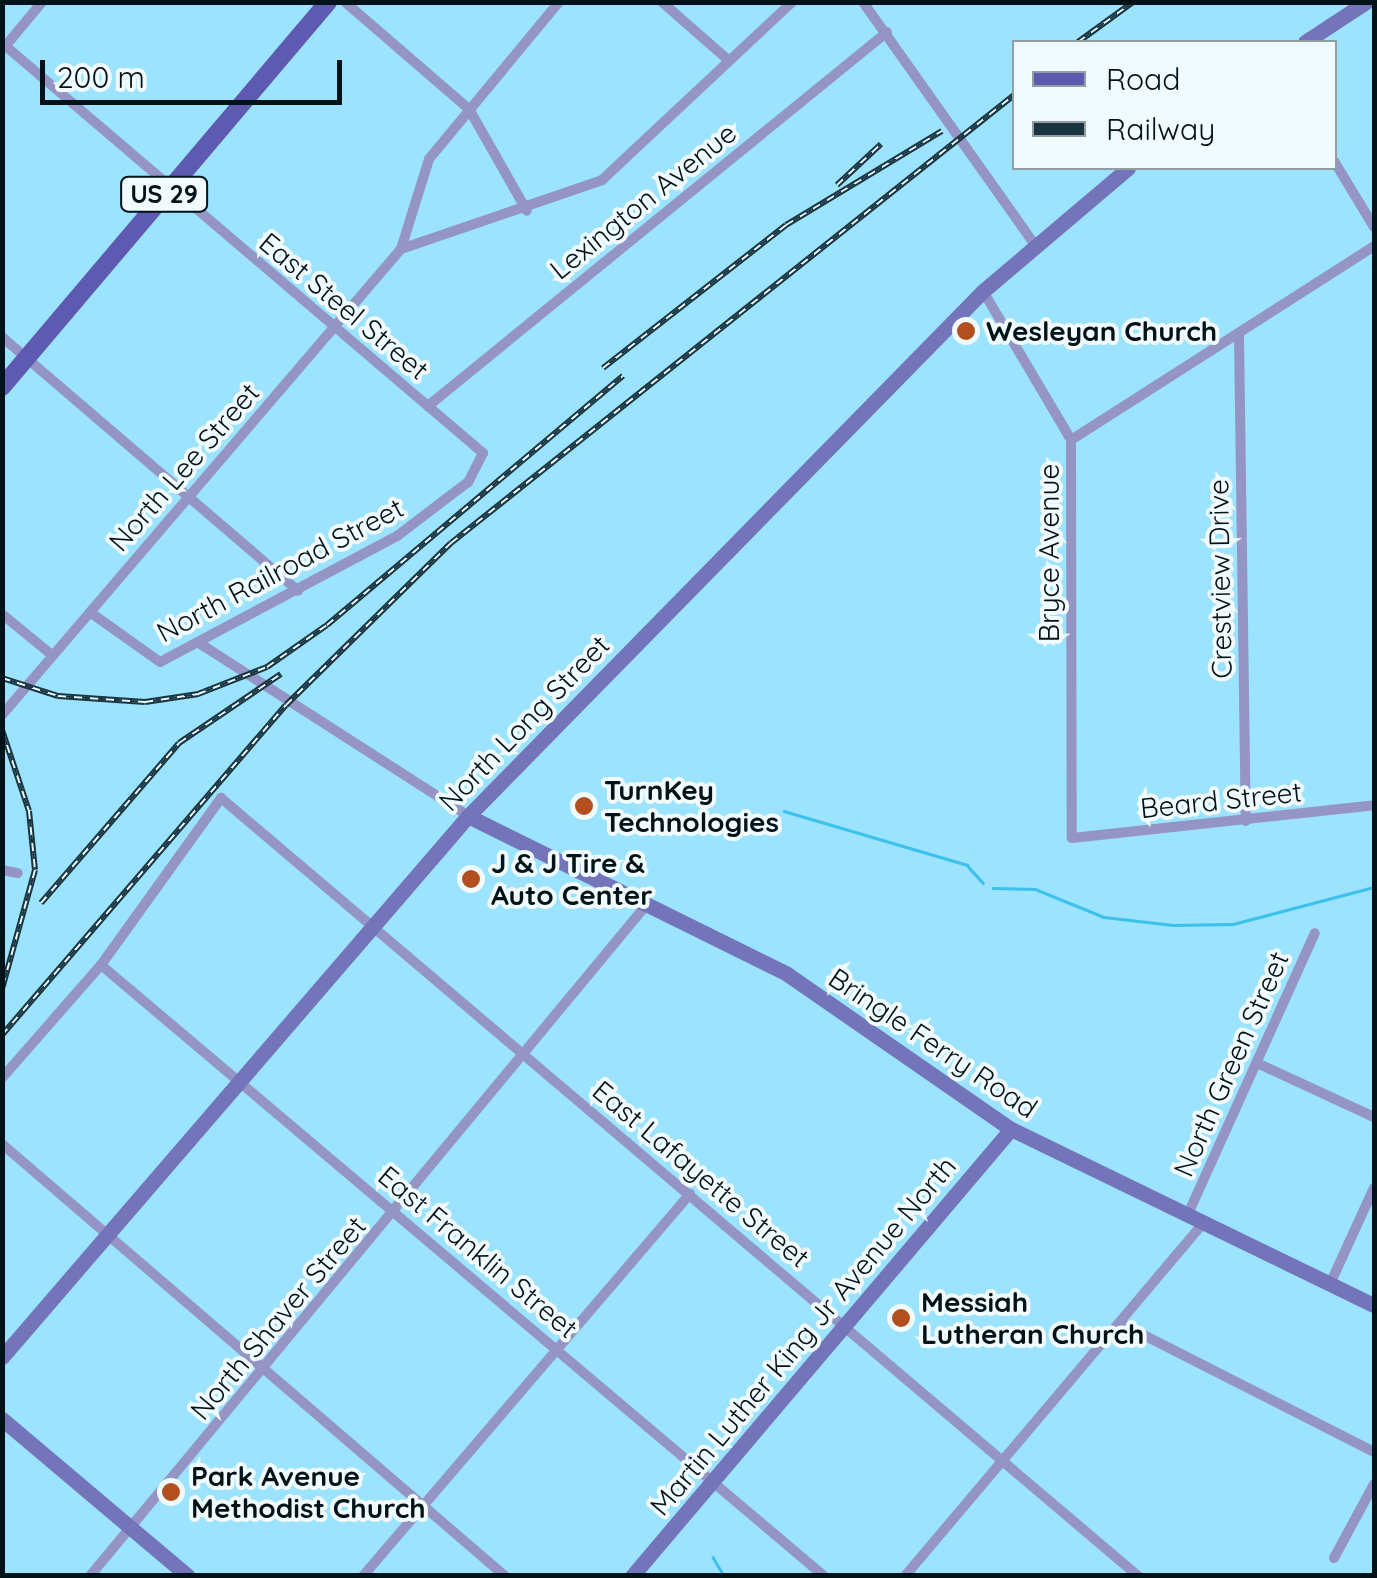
<!DOCTYPE html>
<html>
<head>
<meta charset="utf-8">
<style>
  body { margin:0 }
  #map { position:relative; width:1377px; height:1578px; overflow:hidden; background:#9be3fe; font-family:Quicksand,sans-serif }
  div>[style] { position:absolute }
  .stream>* { height:2.5px; margin:-1.25px; padding:0 1.25px; transform-origin:1.25px; border-radius:1.25px; background:#3bc1eb }
  .street>* { height:10px; margin:-5px; padding:0 5px; transform-origin:5px; border-radius:5px; background:#9495c5 }
  .secondary>* { height:15px; margin:-7.5px; padding:0 7.5px; transform-origin:7.5px; border-radius:7.5px; background:#7474ba }
  .primary>* { height:18px; margin:-9px; padding:0 9px; transform-origin:9px; border-radius:9px; background:#5f5ab1 }
  .rail>* { height:6px; margin-top:-3px; transform-origin:0; background:repeating-linear-gradient(90deg,#f1fafd 0 8px,#1a343f 0 16px); box-sizing:border-box; border-block:2px solid #1a343f }
  .dots>* { width:28px; height:28px; translate:-50% -50%; box-sizing:border-box; border:5px solid #f1fafd; border-radius:50% }
  span { translate:-50% -50%; white-space:nowrap; text-align:center; line-height:1.15; -webkit-text-stroke:8px #f1fafd; paint-order:stroke }
  .shield-label span { padding:2px 8px; background:#f1fafd; border:2px solid; border-radius:8px; -webkit-text-stroke-width:0 }
  .shield-label { font-size:25px; color:#011219; font-weight:700 }
  .street-label { font-size:28px; color:#011219 }
  .poi-label { font-size:28px; color:#011219; font-weight:700 }
  .left { translate:0 -50%; text-align:left }
  .frame { position:absolute; inset:0; border:5px solid #011219; pointer-events:none }
  .legend { position:absolute; left:1012px; top:40px; width:325px; height:130px; box-sizing:border-box; background:#f1fafd; border:2px solid #919da2; margin:0; padding:12px 18px; list-style:none; font-size:30px; color:#011219 }
  .legend li { display:flex; align-items:center; gap:20px; height:50px }
  .legend b { width:50px; border:2px solid #919da2 }
  .scale { position:absolute; left:40px; top:60px; width:302px; height:45px; box-sizing:border-box; border:5px solid #011219; border-top:0; padding-left:12px; font-size:30px; line-height:35px; white-space:nowrap; color:#011219; -webkit-text-stroke:8px #f1fafd; paint-order:stroke }
</style>
</head>
<body>
<div id="map">
  <div class="stream">
    <div style="left:784px;top:811px;width:191px;rotate:16.4deg"></div>
    <div style="left:967px;top:865px;width:24px;rotate:48deg"></div>
    <div style="left:993px;top:888px;width:42px;rotate:1.4deg"></div>
    <div style="left:1035px;top:889px;width:74px;rotate:22.1deg"></div>
    <div style="left:1104px;top:917px;width:69px;rotate:6.6deg"></div>
    <div style="left:1173px;top:925px;width:60px;rotate:-1deg"></div>
    <div style="left:1233px;top:924px;width:146px;rotate:-14.7deg"></div>
    <div style="left:713px;top:1557px;width:22px;rotate:60deg"></div>
  </div>
  <div class="street">
    <div style="left:345px;top:2px;width:164px;rotate:40.8deg"></div>
    <div style="left:469px;top:109px;width:117px;rotate:60.4deg"></div>
    <div style="left:662px;top:2px;width:85px;rotate:41.2deg"></div>
    <div style="left:863px;top:2px;width:299px;rotate:54.7deg"></div>
    <div style="left:2px;top:43px;width:632px;rotate:40.44deg"></div>
    <div style="left:483px;top:453px;width:33px;rotate:117deg"></div>
    <div style="left:468px;top:482px;width:89px;rotate:142.7deg"></div>
    <div style="left:397px;top:536px;width:268px;rotate:152deg"></div>
    <div style="left:160px;top:662px;width:86px;rotate:-144.5deg"></div>
    <div style="left:3px;top:49px;width:61px;rotate:-50.3deg"></div>
    <div style="left:1334px;top:161px;width:77px;rotate:58.8deg"></div>
    <div style="left:401px;top:249px;width:94px;rotate:-72.7deg"></div>
    <div style="left:429px;top:159px;width:204px;rotate:-50.4deg"></div>
    <div style="left:983px;top:291px;width:173px;rotate:59.4deg"></div>
    <div style="left:1071px;top:440px;width:398px;rotate:89.9deg"></div>
    <div style="left:1072px;top:838px;width:304px;rotate:-6.2deg"></div>
    <div style="left:1239px;top:336px;width:485px;rotate:89.2deg"></div>
    <div style="left:2px;top:337px;width:390px;rotate:40.6deg"></div>
    <div style="left:428px;top:406px;width:592px;rotate:-39.17deg"></div>
    <div style="left:1071px;top:440px;width:360px;rotate:-32.6deg"></div>
    <div style="left:2px;top:614px;width:65px;rotate:39.4deg"></div>
    <div style="left:199px;top:643px;width:320px;rotate:32.7deg"></div>
    <div style="left:2px;top:715px;width:613px;rotate:-49.43deg"></div>
    <div style="left:401px;top:249px;width:213px;rotate:-18.9deg"></div>
    <div style="left:602px;top:180px;width:260px;rotate:-43.1deg"></div>
    <div style="left:2px;top:870px;width:16px;rotate:11deg"></div>
    <div style="left:101px;top:965px;width:947px;rotate:40.2deg"></div>
    <div style="left:1257px;top:1063px;width:129px;rotate:24.8deg"></div>
    <div style="left:2px;top:1078px;width:150px;rotate:-48.8deg"></div>
    <div style="left:101px;top:965px;width:206px;rotate:-54.3deg"></div>
    <div style="left:221px;top:798px;width:1203px;rotate:40.31deg"></div>
    <div style="left:2px;top:1144px;width:663px;rotate:40.66deg"></div>
    <div style="left:1188px;top:1214px;width:308px;rotate:-65.7deg"></div>
    <div style="left:1330px;top:1284px;width:106px;rotate:-65.4deg"></div>
    <div style="left:1120px;top:1323px;width:285px;rotate:26.9deg"></div>
    <div style="left:1334px;top:1558px;width:84px;rotate:-61.6deg"></div>
    <div style="left:90px;top:1576px;width:874px;rotate:-50.34deg"></div>
    <div style="left:363px;top:1576px;width:503px;rotate:-49.44deg"></div>
    <div style="left:905px;top:1576px;width:463px;rotate:-49.8deg"></div>
  </div>
  <div class="secondary">
    <div style="left:1305px;top:42px;width:73px;rotate:-33.3deg"></div>
    <div style="left:468px;top:816px;width:356px;rotate:26.3deg"></div>
    <div style="left:787px;top:974px;width:272px;rotate:34.7deg"></div>
    <div style="left:1011px;top:1129px;width:403px;rotate:25.9deg"></div>
    <div style="left:2px;top:1357px;width:714px;rotate:-49.26deg"></div>
    <div style="left:468px;top:816px;width:735px;rotate:-45.55deg"></div>
    <div style="left:983px;top:291px;width:190px;rotate:-40.3deg"></div>
    <div style="left:2px;top:1419px;width:243px;rotate:40.2deg"></div>
    <div style="left:632px;top:1576px;width:586px;rotate:-49.71deg"></div>
  </div>
  <div class="primary">
    <div style="left:2px;top:387px;width:504px;rotate:-49.74deg"></div>
  </div>
  <div class="rail">
    <div style="left:1078px;top:42px;width:68px;rotate:-36deg"></div>
    <div style="left:837px;top:185px;width:60px;rotate:-43deg"></div>
    <div style="left:603px;top:368px;width:232px;rotate:-38deg"></div>
    <div style="left:786px;top:225px;width:182px;rotate:-31.1deg"></div>
    <div style="left:2px;top:678px;width:59px;rotate:17.8deg"></div>
    <div style="left:58px;top:696px;width:87px;rotate:3.9deg"></div>
    <div style="left:145px;top:702px;width:54px;rotate:-8.6deg"></div>
    <div style="left:198px;top:694px;width:74px;rotate:-21.4deg"></div>
    <div style="left:267px;top:667px;width:73px;rotate:-35deg"></div>
    <div style="left:327px;top:625px;width:387px;rotate:-40.1deg"></div>
    <div style="left:2px;top:730px;width:85px;rotate:71.6deg"></div>
    <div style="left:29px;top:811px;width:59px;rotate:84.2deg"></div>
    <div style="left:35px;top:870px;width:123px;rotate:105.5deg"></div>
    <div style="left:41px;top:903px;width:211px;rotate:-49.2deg"></div>
    <div style="left:179px;top:743px;width:123px;rotate:-34.1deg"></div>
    <div style="left:2px;top:1035px;width:435px;rotate:-49.3deg"></div>
    <div style="left:286px;top:705px;width:231px;rotate:-44.5deg"></div>
    <div style="left:451px;top:543px;width:719px;rotate:-38.51deg"></div>
  </div>
  <div class="dots">
    <div style="left:966px;top:331px;background:#b34f1e"></div>
    <div style="left:584px;top:806px;background:#b34f1e"></div>
    <div style="left:471px;top:879px;background:#b34f1e"></div>
    <div style="left:901px;top:1318px;background:#b34f1e"></div>
    <div style="left:171px;top:1492px;background:#b34f1e"></div>
  </div>
  <div class="shield-label">
    <span style="left:164px;top:194px">US 29</span>
  </div>
  <div class="street-label">
    <span style="left:643px;top:201px;rotate:-39deg">Lexington Avenue</span>
    <span style="left:344px;top:306px;rotate:40deg">East Steel Street</span>
    <span style="left:184px;top:467px;rotate:-49deg">North Lee Street</span>
    <span style="left:1049px;top:553px;rotate:-90deg">Bryce Avenue</span>
    <span style="left:280px;top:570px;rotate:-28deg">North Railroad Street</span>
    <span style="left:1220px;top:579px;rotate:-91deg">Crestview Drive</span>
    <span style="left:524px;top:723px;rotate:-46deg">North Long Street</span>
    <span style="left:1221px;top:800px;rotate:-6deg">Beard Street</span>
    <span style="left:933px;top:1043px;rotate:34deg">Bringle Ferry Road</span>
    <span style="left:1231px;top:1064px;rotate:-66deg">North Green Street</span>
    <span style="left:701px;top:1174px;rotate:40deg">East Lafayette Street</span>
    <span style="left:478px;top:1252px;rotate:40deg">East Franklin Street</span>
    <span style="left:278px;top:1318px;rotate:-50deg">North Shaver Street</span>
    <span style="left:803px;top:1336px;rotate:-50deg">Martin Luther King Jr Avenue North</span>
  </div>
  <div class="poi-label">
    <span class="left" style="left:986px;top:331px">Wesleyan Church</span>
    <span class="left" style="left:604px;top:806px">TurnKey<br>Technologies</span>
    <span class="left" style="left:491px;top:879px">J &amp; J Tire &amp;<br>Auto Center</span>
    <span class="left" style="left:921px;top:1318px">Messiah<br>Lutheran Church</span>
    <span class="left" style="left:191px;top:1492px">Park Avenue<br>Methodist Church</span>
  </div>
  <div class="frame"></div>
  <ul class="legend">
  <li><b style="height:12px;background:#5f5ab1"></b>Road</li>
  <li><b style="height:12px;background:#1a343f"></b>Railway</li>
  </ul>
  <div class="scale">200 m</div>
</div>
</body>
</html>
